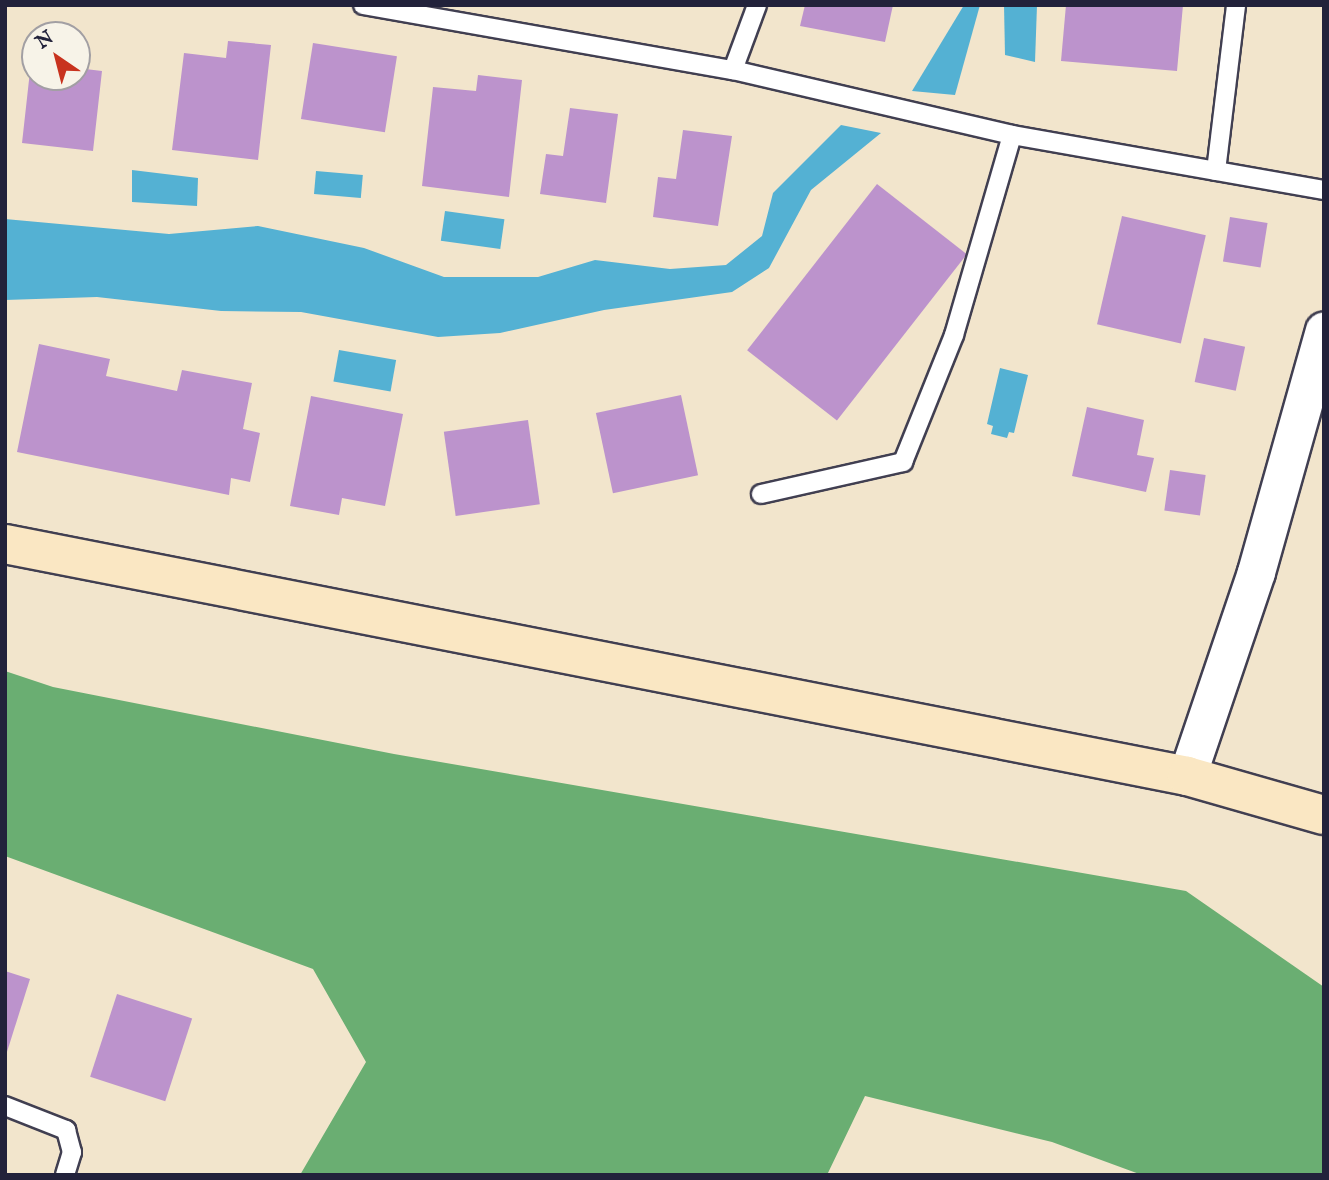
<!DOCTYPE html>
<html>
<head>
<meta charset="utf-8">
<style>
  body { margin:0 }
  #map { position:relative; width:1329px; height:1180px; overflow:hidden; background:#f2e5cc; font-family:"IM FELL English",serif }
  div>[style] { position:absolute }
  .forest>* { inset:0; background:#6aae72 }
  .water>* { inset:0; background:#54b1d3; transform-origin:0 0 }
  .building>* { inset:0; background:#bc93cc; transform-origin:0 0 }
  .roads { filter:drop-shadow(2px 0 #413f51) drop-shadow(-2px 0 #413f51) drop-shadow(0 2px #413f51) drop-shadow(0 -2px #413f51) }
  .lane>* { height:18px; margin:-9px; padding:0 9px; transform-origin:9px; border-radius:9px; background:#fff }
  .street>* { height:37px; margin:-18.5px; padding:0 18.5px; transform-origin:18.5px; border-radius:18.5px; background:#fff }
  .secondary>* { height:38px; margin:-19px; padding:0 19px; transform-origin:19px; border-radius:19px; background:#fae7c3 }
  span { translate:-50% -50%; white-space:nowrap; text-align:center; line-height:1.15; -webkit-text-stroke:6px #f7f3e8; paint-order:stroke }
  .frame { position:absolute; inset:0; border:7px solid #22223b; pointer-events:none }
  .north { position:absolute; left:21px; top:21px; width:70px; height:70px; box-sizing:border-box; background:#f7f3e8; border:2px solid #a29fa3; border-radius:50%; rotate:325deg; font-size:19px; font-weight:700; line-height:28px; text-align:center; color:#22223b }
  .north::after { content:''; display:block; margin:auto; width:24px; height:32px; background:#c8321e; clip-path:polygon(50% 0,100% 100%,50% 72%,0 100%) }
</style>
</head>
<body>
<div id="map">
  <div class="forest">
    <div style="clip-path:polygon(5px 671px,53px 687px,394px 754px,1186px 891px,1324px 987px,1324px 1175px,1142px 1175px,1052px 1142px,865px 1096px,827px 1175px,300px 1175px,366px 1062px,313px 969px,5px 856px)"></div>
  </div>
  <div class="water">
    <div style="clip-path:polygon(964px 5px,980px 5px,955px 95px,912px 91px)"></div>
    <div style="clip-path:polygon(1004px 5px,1037px 5px,1035px 62px,1005px 55px)"></div>
    <div style="clip-path:polygon(841px 125px,881px 133px,811px 190px,769px 268px,732px 292px,604px 310px,500px 333px,438px 337px,301px 312px,221px 311px,97px 297px,5px 300px,5px 219px,169px 234px,258px 226px,364px 248px,444px 277px,538px 277px,595px 260px,670px 269px,726px 265px,762px 236px,773px 193px)"></div>
    <div style="clip-path:polygon(132px 170px,198px 178px,197px 206px,132px 202px)"></div>
    <div style="left:316px;top:171px;width:47px;height:23px;rotate:5deg"></div>
    <div style="left:445px;top:211px;width:60px;height:30px;rotate:8deg"></div>
    <div style="left:339px;top:350px;width:58px;height:32px;rotate:10deg"></div>
    <div style="clip-path:polygon(1000px 368px,1028px 375px,1014px 433px,1009px 432px,1007px 438px,991px 434px,993px 426px,987px 424px)"></div>
  </div>
  <div class="building">
    <div style="clip-path:polygon(805px 5px,893px 5px,885px 42px,800px 26px)"></div>
    <div style="clip-path:polygon(1066px 5px,1183px 5px,1177px 71px,1061px 61px)"></div>
    <div style="clip-path:polygon(228px 41px,271px 45px,258px 160px,172px 150px,184px 53px,226px 58px)"></div>
    <div style="left:313px;top:43px;width:85px;height:77px;rotate:9deg"></div>
    <div style="clip-path:polygon(31px 62px,35px 63px,35px 77px,77px 77px,77px 68px,102px 71px,93px 151px,22px 143px)"></div>
    <div style="clip-path:polygon(478px 75px,522px 80px,509px 197px,422px 186px,433px 87px,476px 91px)"></div>
    <div style="clip-path:polygon(570px 108px,618px 114px,606px 203px,540px 194px,546px 154px,563px 156px)"></div>
    <div style="clip-path:polygon(683px 130px,732px 136px,718px 226px,653px 217px,658px 177px,676px 179px)"></div>
    <div style="left:877px;top:184px;width:114px;height:211px;rotate:38deg"></div>
    <div style="left:1122px;top:216px;width:86px;height:111px;rotate:13deg"></div>
    <div style="left:1230px;top:217px;width:38px;height:45px;rotate:9deg"></div>
    <div style="left:1204px;top:338px;width:42px;height:45px;rotate:12deg"></div>
    <div style="clip-path:polygon(39px 344px,110px 359px,106px 376px,177px 391px,182px 370px,252px 383px,243px 429px,260px 433px,250px 482px,231px 478px,229px 495px,17px 452px)"></div>
    <div style="left:681px;top:395px;width:82px;height:87px;rotate:78deg"></div>
    <div style="clip-path:polygon(311px 396px,403px 414px,385px 506px,342px 498px,339px 515px,290px 506px)"></div>
    <div style="clip-path:polygon(1087px 407px,1144px 420px,1137px 455px,1154px 458px,1146px 492px,1072px 476px)"></div>
    <div style="left:528px;top:420px;width:85px;height:85px;rotate:82deg"></div>
    <div style="left:1170px;top:470px;width:36px;height:41px;rotate:8deg"></div>
    <div style="clip-path:polygon(5px 971px,30px 979px,6px 1055px,5px 1055px)"></div>
    <div style="left:117px;top:994px;width:79px;height:87px;rotate:18deg"></div>
  </div>
  <div class="roads">
    <div class="lane">
      <div style="left:363px;top:5px;width:376px;rotate:10deg"></div>
      <div style="left:733px;top:70px;width:286px;rotate:13.1deg"></div>
      <div style="left:1012px;top:135px;width:317px;rotate:10deg"></div>
      <div style="left:733px;top:70px;width:69px;rotate:-69.7deg"></div>
      <div style="left:1216px;top:171px;width:167px;rotate:-83.1deg"></div>
      <div style="left:761px;top:494px;width:146px;rotate:-12.7deg"></div>
      <div style="left:903px;top:462px;width:137px;rotate:-68.1deg"></div>
      <div style="left:954px;top:335px;width:208px;rotate:-73.8deg"></div>
      <div style="left:5px;top:1106px;width:66px;rotate:21.5deg"></div>
      <div style="left:66px;top:1130px;width:23px;rotate:75deg"></div>
      <div style="left:72px;top:1152px;width:24px;rotate:107deg"></div>
    </div>
    <div class="street">
      <div style="left:1187px;top:776px;width:215px;rotate:-71.3deg"></div>
      <div style="left:1256px;top:572px;width:251px;rotate:-74.3deg"></div>
    </div>
    <div class="secondary">
      <div style="left:5px;top:544px;width:1205px;rotate:11.1deg"></div>
      <div style="left:1187px;top:776px;width:142px;rotate:15.9deg"></div>
    </div>
  </div>
  <div class="frame"></div>
  <div class="north">N</div>
</div>
</body>
</html>
